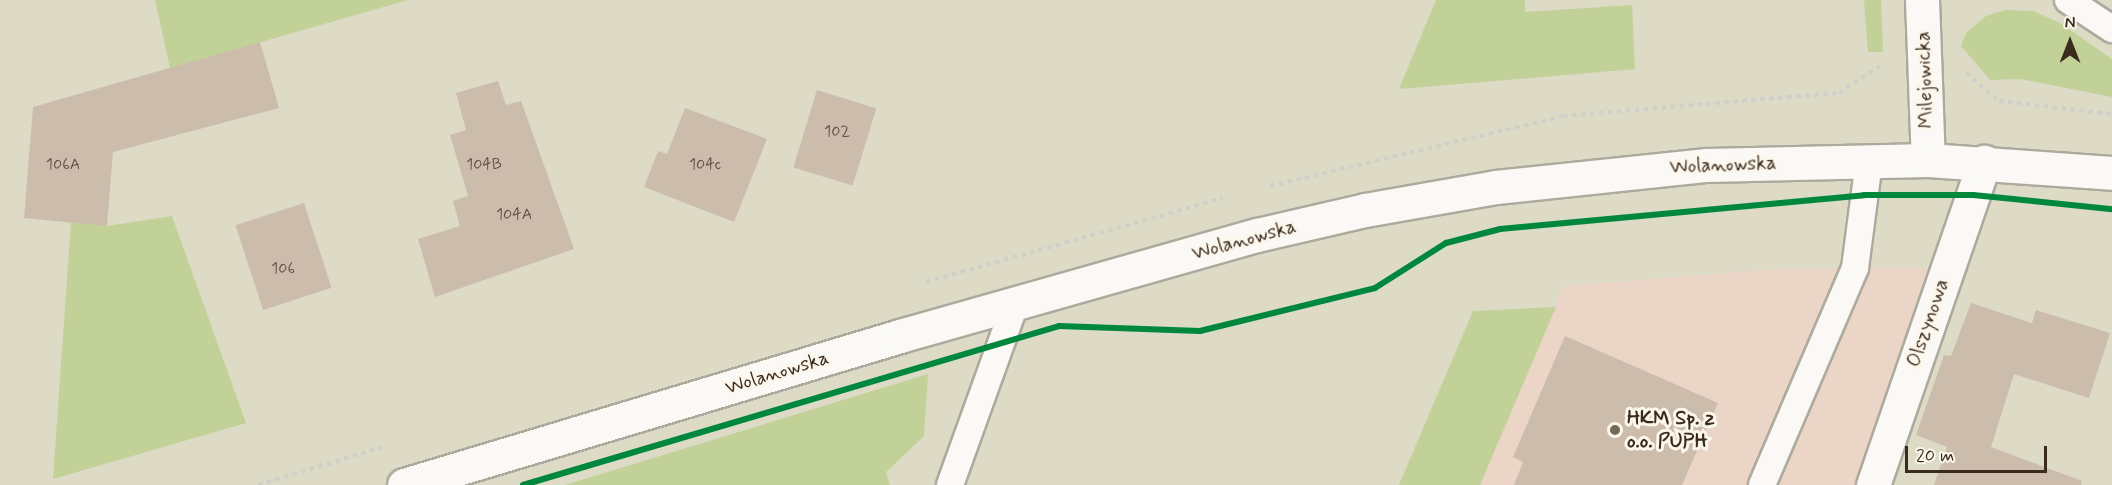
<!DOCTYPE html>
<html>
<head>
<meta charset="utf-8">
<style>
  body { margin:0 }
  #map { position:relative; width:2112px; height:485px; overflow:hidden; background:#dddac6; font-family:Mynerve,sans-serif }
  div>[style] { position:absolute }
  .built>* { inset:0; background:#ebd5c7 }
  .green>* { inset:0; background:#c1d198 }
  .building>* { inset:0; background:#ccbcac; transform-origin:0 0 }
  .path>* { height:4px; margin-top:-2px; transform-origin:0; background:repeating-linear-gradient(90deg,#d0cfc9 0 4.5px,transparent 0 9px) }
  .roads { filter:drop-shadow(2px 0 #ada99c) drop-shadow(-2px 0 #ada99c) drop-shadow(0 2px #ada99c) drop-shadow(0 -2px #ada99c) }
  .service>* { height:26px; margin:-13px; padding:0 13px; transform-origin:13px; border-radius:13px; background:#faf9f6 }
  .minor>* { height:33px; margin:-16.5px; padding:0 16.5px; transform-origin:16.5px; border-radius:16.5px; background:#faf9f6 }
  .tertiary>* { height:33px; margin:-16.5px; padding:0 16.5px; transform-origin:16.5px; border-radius:16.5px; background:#faf9f6 }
  .cycleway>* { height:6px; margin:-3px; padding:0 3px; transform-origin:3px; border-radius:3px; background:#00873e }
  .dots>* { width:16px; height:16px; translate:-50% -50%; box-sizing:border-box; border:3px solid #fbf7ec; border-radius:50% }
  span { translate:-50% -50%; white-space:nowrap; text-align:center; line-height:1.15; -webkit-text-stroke:6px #fbf7ec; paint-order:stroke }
  .number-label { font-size:16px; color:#5f4e42 }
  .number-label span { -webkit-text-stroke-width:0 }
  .street-label { font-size:20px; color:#3b2a1e }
  .poi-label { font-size:20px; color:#3b2a1e; font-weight:700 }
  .left { translate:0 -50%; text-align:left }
  .north { position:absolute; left:2040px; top:12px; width:60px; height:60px; -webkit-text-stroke:4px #fbf7ec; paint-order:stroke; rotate:0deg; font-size:16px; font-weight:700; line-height:24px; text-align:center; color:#3b2a1e }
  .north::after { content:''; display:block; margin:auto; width:21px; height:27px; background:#3b2a1e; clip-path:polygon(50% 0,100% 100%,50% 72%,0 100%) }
  .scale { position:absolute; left:1905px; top:446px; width:142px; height:27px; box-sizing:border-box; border:3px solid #3b2a1e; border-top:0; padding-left:8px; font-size:18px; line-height:21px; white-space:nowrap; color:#3b2a1e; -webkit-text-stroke:4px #fbf7ec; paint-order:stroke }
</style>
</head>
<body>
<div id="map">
  <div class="built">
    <div style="clip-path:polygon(1936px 268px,1857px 485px,1480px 485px,1563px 286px,1777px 269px)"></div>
  </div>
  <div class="green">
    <div style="clip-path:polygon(155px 0,408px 0,170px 68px)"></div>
    <div style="clip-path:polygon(1436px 0,1525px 0,1525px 12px,1632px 5px,1635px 69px,1399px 89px)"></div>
    <div style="clip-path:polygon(1864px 0,1881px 0,1883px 52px,1868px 52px)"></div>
    <div style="clip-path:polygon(2005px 10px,2033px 11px,2060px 23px,2112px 59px,2112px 97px,2020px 79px,1990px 80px,1961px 46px,1966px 33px,1986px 16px)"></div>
    <div style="clip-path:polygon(172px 216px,246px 423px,53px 479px,71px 222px,107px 226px)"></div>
    <div style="clip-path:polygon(1556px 307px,1480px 485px,1399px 485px,1473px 311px)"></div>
    <div style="clip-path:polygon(928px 374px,924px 436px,886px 472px,890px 485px,565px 485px)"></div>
  </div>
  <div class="building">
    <div style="clip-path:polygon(260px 42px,279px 108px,113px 152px,107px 226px,24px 218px,33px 107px)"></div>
    <div style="clip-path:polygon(498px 81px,506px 105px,521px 101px,574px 249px,435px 297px,418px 239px,460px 226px,453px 201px,468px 196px,450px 135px,466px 130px,456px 93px)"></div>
    <div style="left:817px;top:90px;width:62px;height:81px;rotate:17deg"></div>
    <div style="clip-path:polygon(685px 108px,767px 139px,734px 222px,644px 187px,658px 151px,667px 154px)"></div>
    <div style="left:304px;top:203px;width:89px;height:72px;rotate:72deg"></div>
    <div style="clip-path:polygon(1971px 303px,2032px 323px,2036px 310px,2110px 333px,2089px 398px,2014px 374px,1991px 447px,2082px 481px,2081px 485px,1934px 485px,1947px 447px,1916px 435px,1944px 355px,1951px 356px)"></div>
    <div style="clip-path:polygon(1565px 336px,1718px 403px,1682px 485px,1514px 485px,1523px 462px,1513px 457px)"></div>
  </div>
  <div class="path">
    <div style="left:1966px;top:73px;width:43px;rotate:40.3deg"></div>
    <div style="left:1999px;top:101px;width:114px;rotate:6.6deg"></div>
    <div style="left:1270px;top:186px;width:301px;rotate:-13.4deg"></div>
    <div style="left:1563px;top:116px;width:277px;rotate:-4.8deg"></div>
    <div style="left:1839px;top:93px;width:53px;rotate:-33.4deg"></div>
    <div style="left:926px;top:282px;width:308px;rotate:-15.8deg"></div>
    <div style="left:258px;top:485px;width:130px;rotate:-17deg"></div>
  </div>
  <div class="roads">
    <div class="service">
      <div style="left:2068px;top:0;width:53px;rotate:33.4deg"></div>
      <div style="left:950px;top:485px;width:192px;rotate:-70.2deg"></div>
      <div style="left:1762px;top:485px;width:236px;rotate:-66.8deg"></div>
      <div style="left:1855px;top:268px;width:108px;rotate:-82.5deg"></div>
    </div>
    <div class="minor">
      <div style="left:1922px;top:0;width:160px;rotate:87.9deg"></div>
      <div style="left:1873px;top:485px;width:342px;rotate:-71deg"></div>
    </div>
    <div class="tertiary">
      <div style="left:404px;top:485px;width:518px;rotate:-16.72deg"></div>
      <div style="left:900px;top:336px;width:371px;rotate:-15.8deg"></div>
      <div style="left:1257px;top:235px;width:111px;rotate:-13deg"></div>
      <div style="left:1365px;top:210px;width:133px;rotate:-10deg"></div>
      <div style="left:1496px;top:187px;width:212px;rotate:-6deg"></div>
      <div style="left:1707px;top:165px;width:221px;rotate:-1.3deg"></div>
      <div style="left:1928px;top:160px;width:184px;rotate:4deg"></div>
    </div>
  </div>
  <div class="cycleway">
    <div style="left:523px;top:485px;width:559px;rotate:-16.52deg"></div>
    <div style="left:1059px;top:326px;width:141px;rotate:2deg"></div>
    <div style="left:1200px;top:331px;width:180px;rotate:-13.8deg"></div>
    <div style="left:1375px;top:288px;width:84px;rotate:-32.4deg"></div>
    <div style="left:1446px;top:243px;width:56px;rotate:-14.5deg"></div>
    <div style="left:1500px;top:229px;width:366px;rotate:-5.3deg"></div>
    <div style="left:1864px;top:195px;width:109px"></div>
    <div style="left:1973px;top:195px;width:140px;rotate:5.8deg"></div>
  </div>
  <div class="dots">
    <div style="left:1615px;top:430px;background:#746859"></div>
  </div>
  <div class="number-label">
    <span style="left:837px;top:132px">102</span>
    <span style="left:63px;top:165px">106A</span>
    <span style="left:484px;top:165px">104B</span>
    <span style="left:705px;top:165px">104c</span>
    <span style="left:514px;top:215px">104A</span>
    <span style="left:283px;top:269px">106</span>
  </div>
  <div class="street-label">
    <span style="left:1925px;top:80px;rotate:-92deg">Milejowicka</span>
    <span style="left:1723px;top:165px;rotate:-2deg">Wolanowska</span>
    <span style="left:1244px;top:240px;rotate:-15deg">Wolanowska</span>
    <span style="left:1928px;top:323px;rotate:-71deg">Olszynowa</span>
    <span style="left:777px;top:373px;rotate:-17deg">Wolanowska</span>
  </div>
  <div class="poi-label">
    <span class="left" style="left:1627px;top:430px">HKM Sp. z<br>o.o. PUPH</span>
  </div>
  <div class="north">N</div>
  <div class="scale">20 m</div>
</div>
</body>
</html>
